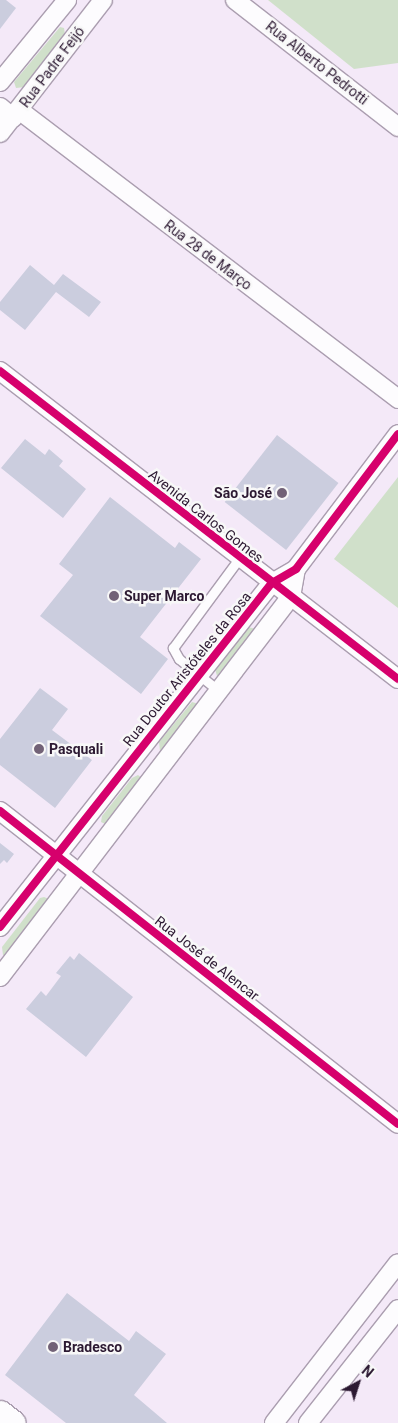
<!DOCTYPE html>
<html>
<head>
<meta charset="utf-8">
<style>
  body { margin:0 }
  #map { position:relative; width:398px; height:1423px; overflow:hidden; background:#f4e9f8; font-family:Roboto,sans-serif }
  div>[style] { position:absolute }
  .green>* { inset:0; background:#d0e0ca }
  .building>* { inset:0; background:#cbcdde; transform-origin:0 0 }
  .roads { filter:drop-shadow(1px 0 #ab9eb0) drop-shadow(-1px 0 #ab9eb0) drop-shadow(0 1px #ab9eb0) drop-shadow(0 -1px #ab9eb0) }
  .service>* { height:9px; margin:-4.5px; padding:0 4.5px; transform-origin:4.5px; border-radius:4.5px; background:#fdfcfe }
  .minor>* { height:18px; margin:-9px; padding:0 9px; transform-origin:9px; border-radius:9px; background:#fdfcfe }
  .secondary>* { height:25px; margin:-12.5px; padding:0 12.5px; transform-origin:12.5px; border-radius:12.5px; background:#fdfcfe }
  .cycleway>* { height:8px; margin:-4px; padding:0 4px; transform-origin:4px; border-radius:4px; background:#d6006c }
  .dots>* { width:14px; height:14px; translate:-50% -50%; box-sizing:border-box; border:2px solid #f8f8f8; border-radius:50% }
  span { translate:-50% -50%; white-space:nowrap; text-align:center; line-height:1.15; -webkit-text-stroke:5px #f8f8f8; paint-order:stroke }
  .street-label { font-size:14px; color:#2c1932 }
  .poi-label { font-size:14px; color:#2c1932; font-weight:700 }
  .right { translate:-100% -50%; text-align:right }
  .left { translate:0 -50%; text-align:left }
  .north { position:absolute; left:333px; top:1358px; width:50px; height:50px; -webkit-text-stroke:4px #f8f8f8; paint-order:stroke; rotate:40deg; font-size:14px; font-weight:700; line-height:20px; text-align:center; color:#2c1932 }
  .north::after { content:''; display:block; margin:auto; width:18px; height:22px; background:#2c1932; clip-path:polygon(50% 0,100% 100%,50% 72%,0 100%) }
</style>
</head>
<body>
<div id="map">
  <div class="green">
    <div style="clip-path:polygon(268px 0,398px 0,398px 63px,354px 69px)"></div>
    <div style="clip-path:polygon(60px 27px,64px 28px,65px 35px,25px 87px,16px 88px,14px 82px)"></div>
    <div style="clip-path:polygon(398px 477px,398px 608px,334px 559px)"></div>
    <div style="clip-path:polygon(248px 627px,256px 629px,217px 676px,215px 669px)"></div>
    <div style="clip-path:polygon(192px 702px,199px 704px,163px 752px,160px 751px,159px 742px)"></div>
    <div style="clip-path:polygon(138px 775px,142px 778px,107px 825px,101px 822px,102px 816px,132px 778px)"></div>
    <div style="clip-path:polygon(44px 897px,49px 899px,7px 956px,3px 955px,2px 947px,40px 898px)"></div>
  </div>
  <div class="building">
    <div style="clip-path:polygon(0 0,6px 0,16px 8px,0 29px)"></div>
    <div style="clip-path:polygon(30px 265px,54px 285px,63px 274px,101px 302px,89px 317px,56px 292px,25px 330px,0 310px,0 302px)"></div>
    <div style="left:277px;top:435px;width:78px;height:85px;rotate:38deg"></div>
    <div style="clip-path:polygon(25px 439px,45px 455px,49px 449px,63px 461px,59px 466px,86px 489px,63px 518px,1px 468px)"></div>
    <div style="clip-path:polygon(110px 497px,175px 548px,179px 542px,201px 559px,140px 637px,168px 659px,141px 694px,40px 616px,73px 575px,59px 564px)"></div>
    <div style="clip-path:polygon(40px 688px,68px 709px,52px 730px,92px 760px,55px 808px,0 765px,0 739px)"></div>
    <div style="clip-path:polygon(0 843px,14px 854px,7px 863px,4px 860px,0 864px)"></div>
    <div style="clip-path:polygon(79px 953px,133px 997px,86px 1057px,26px 1009px,41px 991px,46px 996px,61px 976px,56px 973px,70px 956px,74px 960px)"></div>
    <div style="clip-path:polygon(67px 1293px,129px 1341px,136px 1331px,166px 1354px,134px 1395px,167px 1423px,66px 1423px,5px 1375px)"></div>
  </div>
  <div class="roads">
    <div class="service">
      <div style="left:219px;top:691px;width:51px;rotate:-141.3deg"></div>
      <div style="left:179px;top:659px;width:13px;rotate:-119deg"></div>
      <div style="left:173px;top:648px;width:113px;rotate:-53.6deg"></div>
    </div>
    <div class="minor">
      <div style="left:235px;top:0;width:207px;rotate:37.9deg"></div>
      <div style="left:0;top:82px;width:106px;rotate:-50.7deg"></div>
      <div style="left:0;top:107px;width:17px;rotate:40deg"></div>
      <div style="left:19px;top:110px;width:477px;rotate:37.3deg"></div>
      <div style="left:0;top:133px;width:168px;rotate:-52.2deg"></div>
      <div style="left:0;top:371px;width:503px;rotate:37.74deg"></div>
      <div style="left:0;top:811px;width:506px;rotate:38.18deg"></div>
      <div style="left:0;top:927px;width:439px;rotate:-51.7deg"></div>
      <div style="left:272px;top:583px;width:28px;rotate:-30deg"></div>
      <div style="left:296px;top:569px;width:169px;rotate:-52.9deg"></div>
      <div style="left:0;top:977px;width:479px;rotate:-52.6deg"></div>
      <div style="left:291px;top:597px;width:28px;rotate:-80deg"></div>
      <div style="left:274px;top:1423px;width:202px;rotate:-52.2deg"></div>
      <div style="left:308px;top:1423px;width:145px;rotate:-51.7deg"></div>
    </div>
    <div class="secondary">
      <div style="left:0;top:1413px;width:16px;rotate:38deg"></div>
    </div>
  </div>
  <div class="cycleway">
    <div style="left:0;top:371px;width:503px;rotate:37.74deg"></div>
    <div style="left:0;top:811px;width:506px;rotate:38.18deg"></div>
    <div style="left:0;top:927px;width:439px;rotate:-51.7deg"></div>
    <div style="left:272px;top:583px;width:28px;rotate:-30deg"></div>
    <div style="left:296px;top:569px;width:169px;rotate:-52.9deg"></div>
  </div>
  <div class="dots">
    <div style="left:282px;top:493px;background:#726277"></div>
    <div style="left:114px;top:596px;background:#726277"></div>
    <div style="left:39px;top:749px;background:#726277"></div>
    <div style="left:53px;top:1347px;background:#726277"></div>
  </div>
  <div class="street-label">
    <span style="left:317px;top:63px;rotate:38deg">Rua Alberto Pedrotti</span>
    <span style="left:52px;top:67px;rotate:-53deg">Rua Padre Feijó</span>
    <span style="left:208px;top:255px;rotate:37deg">Rua 28 de Março</span>
    <span style="left:206px;top:516px;rotate:38deg">Avenida Carlos Gomes</span>
    <span style="left:187px;top:669px;rotate:-51deg">Rua Doutor Aristóteles da Rosa</span>
    <span style="left:207px;top:958px;rotate:38deg">Rua José de Alencar</span>
  </div>
  <div class="poi-label">
    <span class="right" style="left:272px;top:493px">São José</span>
    <span class="left" style="left:124px;top:596px">Super Marco</span>
    <span class="left" style="left:49px;top:749px">Pasquali</span>
    <span class="left" style="left:63px;top:1347px">Bradesco</span>
  </div>
  <div class="north">N</div>
</div>
</body>
</html>
